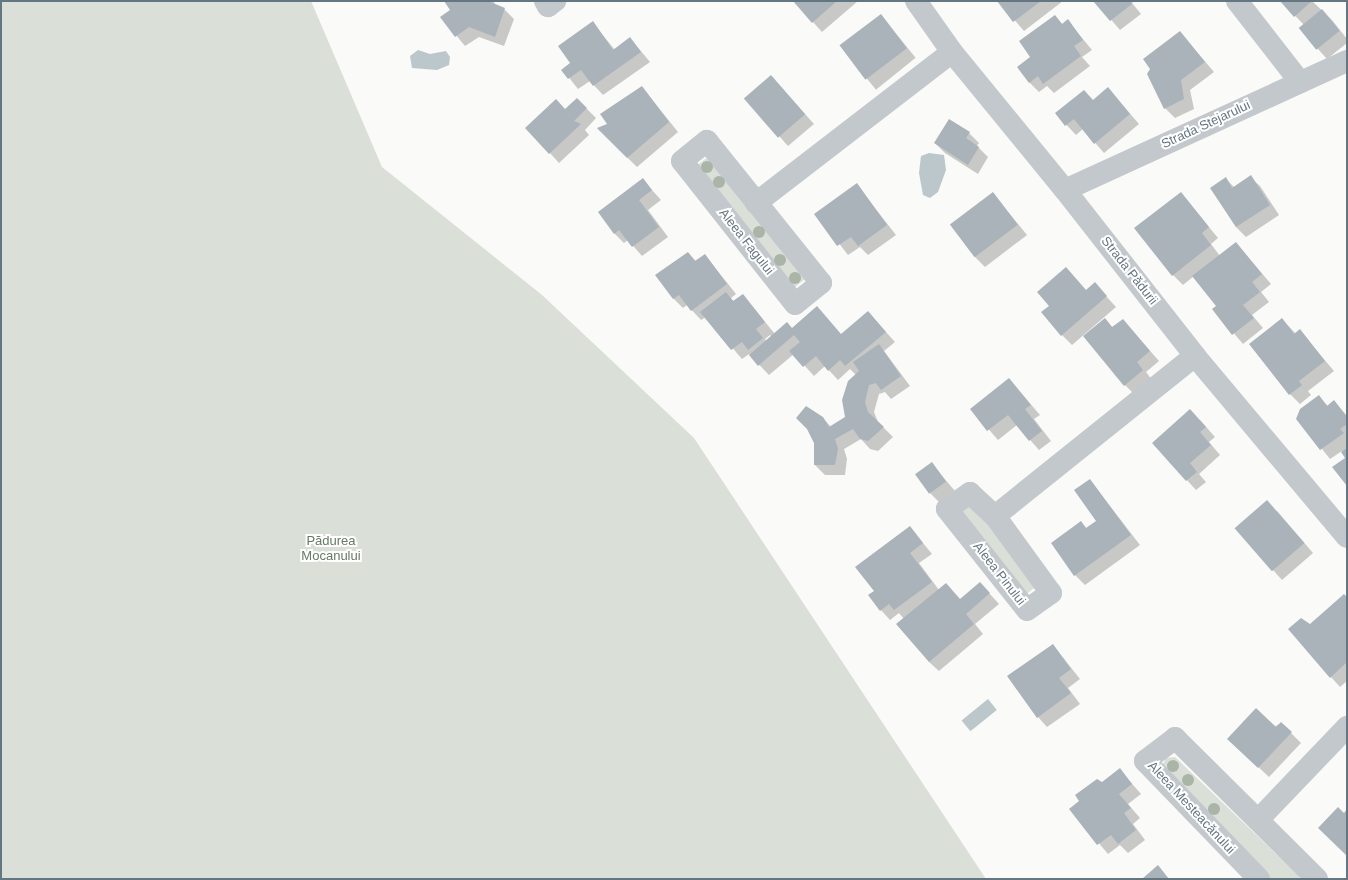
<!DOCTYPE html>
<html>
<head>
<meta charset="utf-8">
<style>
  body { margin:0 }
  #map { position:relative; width:1348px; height:880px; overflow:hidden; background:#fafaf8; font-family:Helvetica,sans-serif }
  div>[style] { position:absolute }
  .green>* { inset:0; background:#dadfd7; transform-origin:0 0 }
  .water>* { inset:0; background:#bbc7cb; transform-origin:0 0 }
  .shadow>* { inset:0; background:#0003; transform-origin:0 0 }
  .building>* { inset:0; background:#aab3b9; transform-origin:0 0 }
  .minor>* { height:22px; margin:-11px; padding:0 11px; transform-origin:11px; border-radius:11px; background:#c3c8cc }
  .trees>* { width:12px; height:12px; margin:-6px; border-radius:50%; background:#aab4a7 }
  span { translate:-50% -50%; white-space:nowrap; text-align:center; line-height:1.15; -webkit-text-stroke:4px #fff; paint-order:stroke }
  .street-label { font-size:13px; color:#657683 }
  .park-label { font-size:13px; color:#687a64 }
  .frame { position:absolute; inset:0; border:2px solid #657683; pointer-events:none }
</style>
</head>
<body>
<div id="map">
  <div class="green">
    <div style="clip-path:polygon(1px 1px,311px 1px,382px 167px,542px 295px,694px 438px,986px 879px,1px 879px)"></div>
    <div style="left:709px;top:156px;width:156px;height:15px;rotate:52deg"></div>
    <div style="clip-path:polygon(963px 506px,974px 506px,1034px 581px,1034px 588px,1028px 593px,1022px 590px,962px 513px)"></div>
    <div style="clip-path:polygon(1175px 757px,1299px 876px,1300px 879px,1270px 879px,1164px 771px,1162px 766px,1166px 758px)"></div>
  </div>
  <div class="water">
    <div style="clip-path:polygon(418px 50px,430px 54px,446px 51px,450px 57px,449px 65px,437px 70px,412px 68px,410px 56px)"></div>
    <div style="clip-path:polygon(929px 153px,944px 155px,946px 170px,938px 192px,930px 198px,923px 195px,919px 173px,921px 156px)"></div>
    <div style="left:988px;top:699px;width:14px;height:34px;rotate:51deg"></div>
  </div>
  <div class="shadow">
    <div style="clip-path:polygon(445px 1px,494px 1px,495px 6px,504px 9px,514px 19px,504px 46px,479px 37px,465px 46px,441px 17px,452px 10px)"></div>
    <div style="clip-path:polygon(794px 1px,858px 1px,822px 32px)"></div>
    <div style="clip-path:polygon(998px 1px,1063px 1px,1024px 31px)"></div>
    <div style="clip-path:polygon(1095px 1px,1135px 1px,1132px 3px,1141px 14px,1120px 30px)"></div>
    <div style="clip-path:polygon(1281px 1px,1312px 1px,1332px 20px,1347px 39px,1347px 43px,1327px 59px,1318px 49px,1304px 25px)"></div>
    <div style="left:881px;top:15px;width:55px;height:51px;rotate:51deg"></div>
    <div style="clip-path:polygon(1055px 16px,1063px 25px,1068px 21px,1092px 50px,1082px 57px,1090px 66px,1054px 93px,1047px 86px,1039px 92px,1029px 82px,1031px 57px)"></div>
    <div style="clip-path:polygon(593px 23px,615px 50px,630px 38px,650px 62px,603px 95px,590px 81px,578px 89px,563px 70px,572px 64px)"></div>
    <div style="clip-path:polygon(1180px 32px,1214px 72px,1190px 90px,1194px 109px,1175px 118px,1165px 108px)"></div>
    <div style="clip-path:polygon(642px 87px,678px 132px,637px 167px,598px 129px,608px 124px)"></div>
    <div style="clip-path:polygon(781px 87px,814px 124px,788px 146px,746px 99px)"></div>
    <div style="clip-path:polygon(1108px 88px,1139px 124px,1104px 153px,1083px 129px,1076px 135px,1056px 114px,1093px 101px)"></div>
    <div style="clip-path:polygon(577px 99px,596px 118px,585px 130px,589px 135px,559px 163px,550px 153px,565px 110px)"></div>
    <div style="clip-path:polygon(969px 133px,979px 143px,977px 146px,988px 157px,978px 174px,945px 153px,935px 143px)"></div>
    <div style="clip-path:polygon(1250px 177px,1260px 186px,1279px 215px,1246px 237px,1236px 227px,1211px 188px,1226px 179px,1234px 187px)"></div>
    <div style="clip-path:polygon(643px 180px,661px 200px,648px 210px,668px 237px,642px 256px,628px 240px,624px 243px,614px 233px)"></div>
    <div style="clip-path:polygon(857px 185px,896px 235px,868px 255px,860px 247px,848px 255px,816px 214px)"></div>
    <div style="clip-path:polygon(993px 193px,1027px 235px,985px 267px,975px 257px)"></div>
    <div style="clip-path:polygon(1181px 193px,1218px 238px,1211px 244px,1220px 256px,1236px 243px,1271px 284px,1261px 292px,1269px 302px,1252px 315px,1263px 328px,1243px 344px,1213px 309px,1218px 306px,1194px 276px,1183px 285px,1173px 275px)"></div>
    <div style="clip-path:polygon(evenodd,688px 253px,696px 261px,705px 255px,736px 294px,731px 298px,734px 302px,743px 295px,775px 334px,792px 329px,842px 335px,868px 312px,895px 342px,884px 351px,910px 386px,891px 399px,885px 392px,879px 394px,874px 412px,878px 422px,893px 437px,878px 451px,870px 449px,861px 439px,844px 449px,847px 459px,845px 475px,825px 475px,815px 465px,823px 418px,831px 427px,846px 417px,856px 375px,850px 369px,838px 380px,825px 366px,814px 376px,794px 354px,769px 375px,749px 354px,742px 359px,706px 317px,701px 320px,687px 305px,683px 308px,673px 298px,688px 253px,770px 335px,772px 337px,766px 341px,765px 339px,770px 335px)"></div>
    <div style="clip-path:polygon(1095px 284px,1116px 307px,1072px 345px,1062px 335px,1087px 291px)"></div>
    <div style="clip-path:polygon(1105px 319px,1113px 328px,1123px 320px,1159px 361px,1146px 372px,1152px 380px,1135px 395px,1125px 385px)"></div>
    <div style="clip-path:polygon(1282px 319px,1296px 334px,1300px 331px,1334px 371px,1308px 391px,1311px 395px,1300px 404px,1290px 394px)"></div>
    <div style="clip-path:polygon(1009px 379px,1040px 415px,1034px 419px,1051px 441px,1039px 450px,1017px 425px,998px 440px,971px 409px)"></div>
    <div style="clip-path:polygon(1318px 396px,1328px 406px,1334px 401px,1347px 416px,1347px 485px,1346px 458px,1342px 451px,1330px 459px,1298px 419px)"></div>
    <div style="clip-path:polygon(1200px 420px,1215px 437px,1209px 442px,1220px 455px,1199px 474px,1206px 482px,1196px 490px,1153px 443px)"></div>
    <div style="clip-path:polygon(931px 463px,955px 491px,940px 503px,930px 493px)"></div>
    <div style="clip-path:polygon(1090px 480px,1140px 545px,1085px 585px,1075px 575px,1081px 523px,1087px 529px,1097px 521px)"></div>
    <div style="clip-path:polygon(1277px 511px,1313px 553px,1282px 580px,1273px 570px)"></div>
    <div style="clip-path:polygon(910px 527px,932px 554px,919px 563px,939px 590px,961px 600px,980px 583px,999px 604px,975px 624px,983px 634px,939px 671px,929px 662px,904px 619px,899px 613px,890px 620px,881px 610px,875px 592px)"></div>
    <div style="clip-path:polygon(1347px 598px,1347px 681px,1340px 687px,1331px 677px,1310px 625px)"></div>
    <div style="clip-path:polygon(1053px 645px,1080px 679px,1068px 688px,1080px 704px,1047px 727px,1038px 717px)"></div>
    <div style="clip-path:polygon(1281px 723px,1301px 743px,1269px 777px,1238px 748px)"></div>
    <div style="clip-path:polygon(1120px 770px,1141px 794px,1128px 804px,1140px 818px,1133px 824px,1145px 840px,1128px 853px,1120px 845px,1108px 854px,1070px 809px)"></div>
  </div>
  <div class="building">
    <div style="clip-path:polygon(444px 1px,488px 1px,505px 8px,495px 37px,469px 27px,455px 37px,440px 17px,450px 10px)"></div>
    <div style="clip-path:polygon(793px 1px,837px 1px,812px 23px)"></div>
    <div style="clip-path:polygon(997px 1px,1041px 1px,1013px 22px)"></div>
    <div style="clip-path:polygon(1093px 1px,1130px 1px,1132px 4px,1110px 21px)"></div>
    <div style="clip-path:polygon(1280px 1px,1312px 1px,1294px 17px)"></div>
    <div style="left:1322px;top:9px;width:28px;height:30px;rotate:51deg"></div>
    <div style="left:881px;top:14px;width:43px;height:52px;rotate:53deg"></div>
    <div style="clip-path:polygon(1055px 15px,1062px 24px,1068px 19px,1083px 40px,1074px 46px,1081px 56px,1043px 84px,1038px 76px,1029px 83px,1017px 67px,1030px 57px,1019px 41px)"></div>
    <div style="clip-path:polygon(593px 21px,613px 50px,630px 37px,641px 52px,593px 86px,581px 70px,568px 79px,561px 70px,570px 63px,558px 46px)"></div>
    <div style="clip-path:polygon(1180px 31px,1205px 62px,1181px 80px,1184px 99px,1164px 109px,1147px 74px,1150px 69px,1143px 59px)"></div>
    <div style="left:771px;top:75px;width:52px;height:36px;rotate:49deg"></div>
    <div style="clip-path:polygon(642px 86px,669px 122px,627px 158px,597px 128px,607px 124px,600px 114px)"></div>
    <div style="clip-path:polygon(1108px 87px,1130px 114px,1094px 144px,1074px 119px,1065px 126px,1055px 113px,1084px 90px,1093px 100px)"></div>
    <div style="clip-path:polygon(577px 98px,587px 108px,574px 121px,581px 124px,549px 154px,525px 128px,556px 99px,565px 109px)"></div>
    <div style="clip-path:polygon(949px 119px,970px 132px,966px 138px,979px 147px,968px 165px,934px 143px)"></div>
    <div style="clip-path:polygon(1251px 175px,1270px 205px,1236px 227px,1210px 188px,1226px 177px,1232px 188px)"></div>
    <div style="clip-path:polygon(643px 178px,652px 190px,639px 200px,659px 227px,632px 247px,619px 230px,614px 234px,598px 212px)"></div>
    <div style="clip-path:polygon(857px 183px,887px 225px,858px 246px,851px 237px,837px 246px,814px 214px)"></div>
    <div style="left:993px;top:192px;width:41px;height:54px;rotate:53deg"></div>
    <div style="clip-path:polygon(1181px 192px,1209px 227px,1202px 233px,1211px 245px,1172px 276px,1134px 228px)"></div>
    <div style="clip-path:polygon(1236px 242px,1262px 274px,1252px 282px,1260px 292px,1243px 305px,1254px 318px,1232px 335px,1212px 309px,1216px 306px,1192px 276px)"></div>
    <div style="clip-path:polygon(688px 252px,695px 261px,705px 254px,727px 284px,691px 311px,679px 295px,673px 299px,655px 275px)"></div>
    <div style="clip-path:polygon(1066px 267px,1086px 290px,1095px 282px,1107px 296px,1061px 336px,1041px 312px,1049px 306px,1037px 292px)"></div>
    <div style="clip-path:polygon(726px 292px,733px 301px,743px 294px,765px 322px,756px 329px,763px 338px,748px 350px,742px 342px,731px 350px,700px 312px)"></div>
    <div style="clip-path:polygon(817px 306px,841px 334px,868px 311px,886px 332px,845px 366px,840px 360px,828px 371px,816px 356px,803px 367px,789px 351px,800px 342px,794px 335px,758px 366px,749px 355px,787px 322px,792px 328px)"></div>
    <div style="clip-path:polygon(1105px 318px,1112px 327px,1123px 319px,1150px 351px,1137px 362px,1143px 370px,1124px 386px,1083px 336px)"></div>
    <div style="clip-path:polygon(1282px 318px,1294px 334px,1300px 329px,1325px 361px,1299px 381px,1302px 385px,1289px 395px,1249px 344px)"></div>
    <div style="clip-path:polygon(879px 344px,901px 376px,881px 390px,876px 383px,869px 385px,865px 402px,868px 412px,884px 427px,868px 441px,860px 439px,853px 429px,835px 439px,838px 449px,835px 465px,814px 465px,814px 443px,807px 429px,796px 418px,806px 406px,823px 417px,829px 427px,845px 417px,842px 400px,848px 381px,859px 371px,853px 362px)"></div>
    <div style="clip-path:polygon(1009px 378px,1031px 405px,1025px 409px,1042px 431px,1029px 441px,1008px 415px,987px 431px,970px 409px)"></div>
    <div style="clip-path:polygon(1319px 395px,1327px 406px,1334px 400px,1347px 417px,1347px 424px,1340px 429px,1344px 433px,1320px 450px,1296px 419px,1300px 409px)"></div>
    <div style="clip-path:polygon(1190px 409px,1206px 427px,1200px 432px,1211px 445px,1190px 463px,1197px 472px,1186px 481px,1152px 443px)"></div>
    <div style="clip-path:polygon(1347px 448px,1347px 486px,1332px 467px,1345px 458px,1341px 452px)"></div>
    <div style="left:932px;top:462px;width:24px;height:21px;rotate:54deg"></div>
    <div style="clip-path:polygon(1090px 479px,1131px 535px,1074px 576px,1051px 543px,1081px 521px,1086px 528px,1096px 521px,1074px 490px)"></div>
    <div style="left:1267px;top:500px;width:57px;height:43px;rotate:49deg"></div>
    <div style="clip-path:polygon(910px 526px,923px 543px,910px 553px,932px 582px,894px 610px,889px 604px,880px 611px,868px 595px,874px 591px,855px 567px)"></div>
    <div style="clip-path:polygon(980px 582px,990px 593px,966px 614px,974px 624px,929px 662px,896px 624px,946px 583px,960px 599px)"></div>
    <div style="clip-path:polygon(1344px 594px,1347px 597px,1347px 662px,1330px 678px,1288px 629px,1301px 618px,1310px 624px)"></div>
    <div style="clip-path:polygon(1053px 644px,1071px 669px,1059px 678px,1071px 693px,1037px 718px,1007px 676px)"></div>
    <div style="clip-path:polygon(1256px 708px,1276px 727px,1281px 722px,1292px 732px,1258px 768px,1227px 739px)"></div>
    <div style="clip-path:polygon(1120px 768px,1132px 784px,1119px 794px,1131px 808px,1124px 813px,1136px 830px,1118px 844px,1111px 835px,1097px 845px,1069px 809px,1079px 801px,1075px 795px,1097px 779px,1102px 782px)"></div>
    <div style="clip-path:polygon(1338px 807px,1344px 813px,1347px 809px,1347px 856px,1318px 828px)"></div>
    <div style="clip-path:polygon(1158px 865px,1169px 879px,1142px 879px)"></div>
  </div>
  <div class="minor">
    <div style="left:545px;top:1px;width:6px;rotate:59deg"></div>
    <div style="left:548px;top:6px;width:9px;rotate:-36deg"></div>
    <div style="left:916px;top:1px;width:62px;rotate:54.8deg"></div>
    <div style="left:952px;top:52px;width:178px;rotate:50.7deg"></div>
    <div style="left:1065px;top:190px;width:211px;rotate:51.9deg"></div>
    <div style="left:1195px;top:356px;width:236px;rotate:50deg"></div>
    <div style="left:1237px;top:1px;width:103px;rotate:52.1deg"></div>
    <div style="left:707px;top:141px;width:182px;rotate:51.2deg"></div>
    <div style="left:821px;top:283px;width:33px;rotate:141deg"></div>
    <div style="left:795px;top:304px;width:182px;rotate:-128.3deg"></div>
    <div style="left:682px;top:161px;width:32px;rotate:-39deg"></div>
    <div style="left:1065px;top:190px;width:310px;rotate:-24.6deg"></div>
    <div style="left:756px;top:203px;width:247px;rotate:-37.6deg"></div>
    <div style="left:970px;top:493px;width:34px;rotate:43deg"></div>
    <div style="left:995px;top:516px;width:95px;rotate:54deg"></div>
    <div style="left:1051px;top:593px;width:29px;rotate:145deg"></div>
    <div style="left:1027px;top:610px;width:129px;rotate:-128.4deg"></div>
    <div style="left:947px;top:509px;width:28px;rotate:-35deg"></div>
    <div style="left:995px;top:516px;width:256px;rotate:-38.7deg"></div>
    <div style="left:1258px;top:820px;width:129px;rotate:-46.3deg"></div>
    <div style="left:1259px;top:879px;width:164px;rotate:-134deg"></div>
    <div style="left:1145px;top:761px;width:38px;rotate:-37deg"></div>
    <div style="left:1175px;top:738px;width:200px;rotate:44.8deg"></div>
  </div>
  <div class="trees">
    <div style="left:707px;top:167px"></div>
    <div style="left:719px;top:182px"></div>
    <div style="left:759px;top:232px"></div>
    <div style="left:780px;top:260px"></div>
    <div style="left:795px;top:278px"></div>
    <div style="left:1173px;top:766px"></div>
    <div style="left:1188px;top:780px"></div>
    <div style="left:1214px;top:809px"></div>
  </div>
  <div class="street-label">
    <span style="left:1206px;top:125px;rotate:-25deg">Strada Stejarului</span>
    <span style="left:746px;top:242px;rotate:52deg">Aleea Fagului</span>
    <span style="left:1129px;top:271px;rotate:52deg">Strada Pădurii</span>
    <span style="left:999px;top:574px;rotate:52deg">Aleea Pinului</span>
    <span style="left:1191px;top:808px;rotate:47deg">Aleea Mesteacănului</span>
  </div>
  <div class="park-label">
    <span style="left:331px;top:549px">Pădurea<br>Mocanului</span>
  </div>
  <div class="frame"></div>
</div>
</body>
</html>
